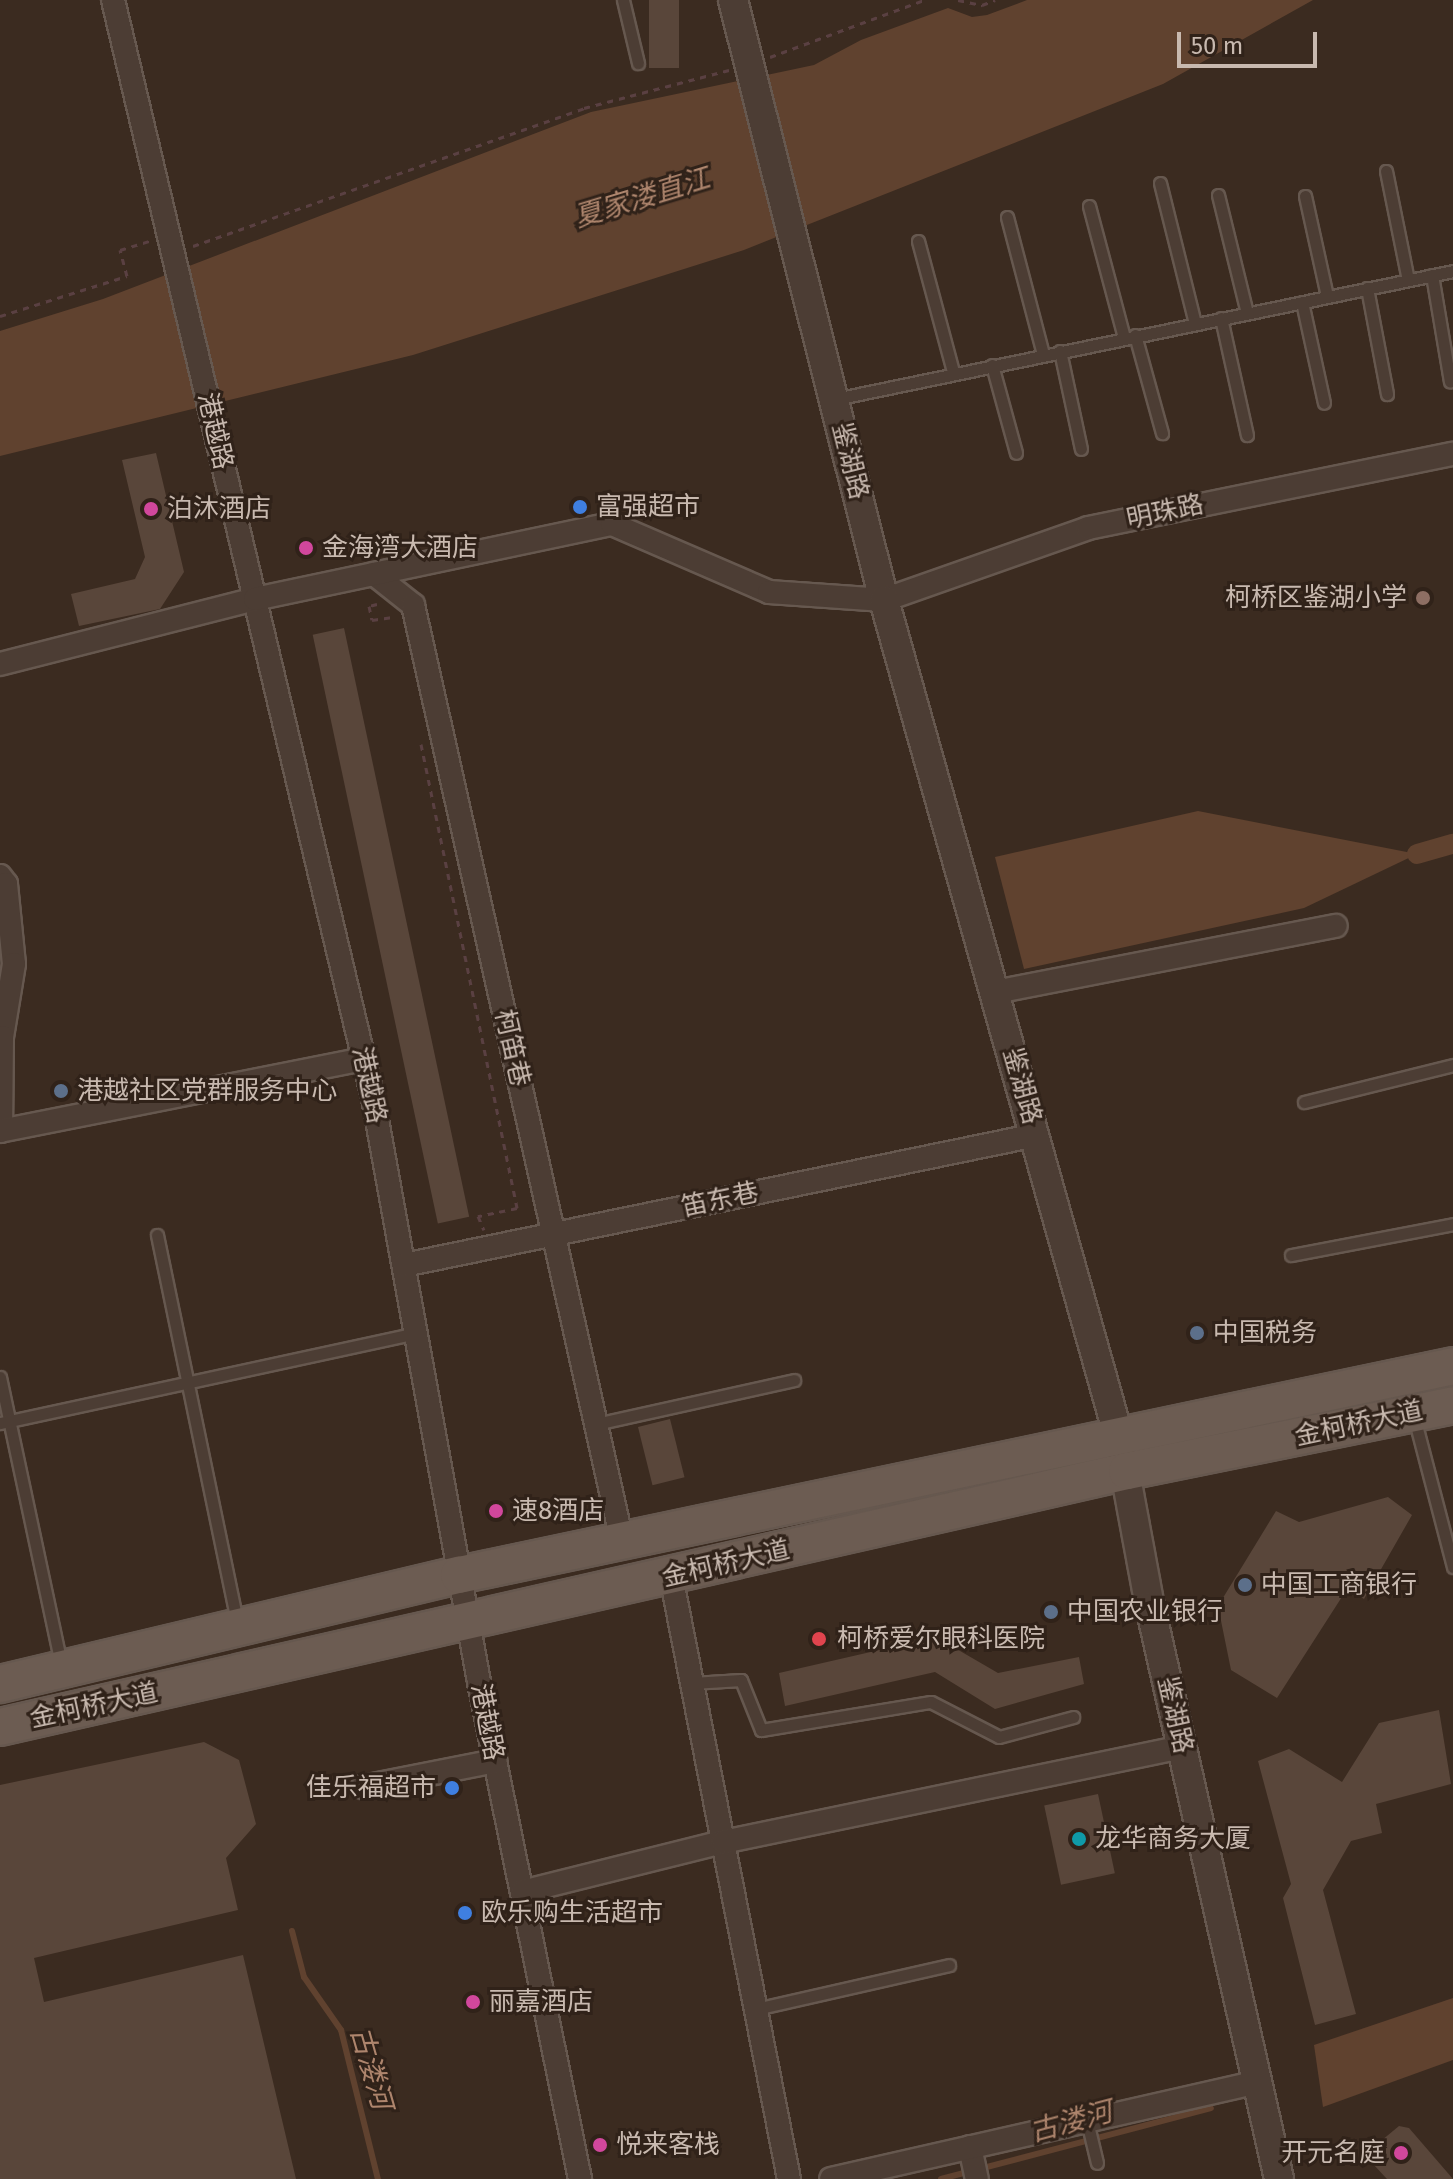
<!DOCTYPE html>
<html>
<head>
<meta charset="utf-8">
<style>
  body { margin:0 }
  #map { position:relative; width:1453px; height:2179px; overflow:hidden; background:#3b2b20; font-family:"Fira Sans","Noto Sans SC",sans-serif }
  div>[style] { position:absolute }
  .water>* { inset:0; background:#60422f }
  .stream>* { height:6px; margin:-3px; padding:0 3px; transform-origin:3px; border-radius:3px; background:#60422f }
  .canal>* { height:20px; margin:-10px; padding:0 10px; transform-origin:10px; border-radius:10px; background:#60422f }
  .building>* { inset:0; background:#59463a; transform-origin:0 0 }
  .path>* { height:3px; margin-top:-1.5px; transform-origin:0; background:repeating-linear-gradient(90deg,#5a4042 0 6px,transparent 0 12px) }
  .roads { filter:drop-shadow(2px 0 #66584f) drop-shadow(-2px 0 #66584f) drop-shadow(0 2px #66584f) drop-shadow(0 -2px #66584f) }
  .service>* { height:11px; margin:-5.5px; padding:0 5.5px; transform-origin:5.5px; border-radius:5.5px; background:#4c3d34 }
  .minor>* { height:22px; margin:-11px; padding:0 11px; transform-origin:11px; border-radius:11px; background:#4c3d34 }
  .tertiary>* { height:28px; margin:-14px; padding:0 14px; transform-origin:14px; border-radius:14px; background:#4c3d34 }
  .primary>* { height:36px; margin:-18px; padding:0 18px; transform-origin:18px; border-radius:18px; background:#6c5c52 }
  .dots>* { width:22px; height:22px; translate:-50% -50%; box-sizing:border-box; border:4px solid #302219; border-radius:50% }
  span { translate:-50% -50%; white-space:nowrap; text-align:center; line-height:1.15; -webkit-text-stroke:6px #302219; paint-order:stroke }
  .street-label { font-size:26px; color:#c8b9af }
  .poi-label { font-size:26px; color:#c8b9af }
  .left { translate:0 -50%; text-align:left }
  .right { translate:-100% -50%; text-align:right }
  .water-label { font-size:28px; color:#ae856d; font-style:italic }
  .scale { position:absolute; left:1177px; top:32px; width:140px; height:36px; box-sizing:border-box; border:4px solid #c8b9af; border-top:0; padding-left:10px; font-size:24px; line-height:28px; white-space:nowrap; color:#c8b9af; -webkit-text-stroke:6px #302219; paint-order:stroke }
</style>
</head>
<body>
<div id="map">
  <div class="water">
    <div style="clip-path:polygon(1027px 0,1313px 0,1163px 84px,744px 250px,413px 355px,0 456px,0 331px,103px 299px,591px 112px,814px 65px,861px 40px,948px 8px,972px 17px,987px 15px)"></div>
    <div style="clip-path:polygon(1198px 811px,1417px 854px,1304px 908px,1024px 969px,995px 857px)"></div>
    <div style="clip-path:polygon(1453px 1998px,1453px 2060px,1323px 2107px,1314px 2045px)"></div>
  </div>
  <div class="stream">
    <div style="left:292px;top:1931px;width:48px;rotate:75.4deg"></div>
    <div style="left:304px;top:1977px;width:65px;rotate:55.1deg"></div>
    <div style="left:341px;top:2030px;width:154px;rotate:76.1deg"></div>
    <div style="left:941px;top:2179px;width:279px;rotate:-14.7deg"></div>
  </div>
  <div class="canal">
    <div style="left:1417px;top:854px;width:37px;rotate:-16deg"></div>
  </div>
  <div class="building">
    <div style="left:649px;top:0;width:30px;height:68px"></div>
    <div style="clip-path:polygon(156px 453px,184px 572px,160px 609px,79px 626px,71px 594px,135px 579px,145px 557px,122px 460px)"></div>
    <div style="left:344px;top:628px;width:602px;height:32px;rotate:78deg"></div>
    <div style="left:670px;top:1419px;width:60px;height:33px;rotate:76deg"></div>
    <div style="clip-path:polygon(1388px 1497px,1412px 1515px,1364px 1599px,1347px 1589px,1277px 1698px,1231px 1670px,1218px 1606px,1276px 1511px,1299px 1522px)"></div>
    <div style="clip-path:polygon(936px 1637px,998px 1673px,1079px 1657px,1084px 1684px,995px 1709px,935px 1672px,785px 1706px,779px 1673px)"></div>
    <div style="clip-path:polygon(1439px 1710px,1451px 1784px,1376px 1804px,1382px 1833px,1351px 1841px,1323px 1890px,1356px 2014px,1315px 2025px,1283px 1898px,1291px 1884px,1258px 1761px,1289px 1749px,1342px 1782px,1379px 1723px)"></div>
    <div style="clip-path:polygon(204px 1742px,239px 1760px,256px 1824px,226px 1858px,238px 1910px,34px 1958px,44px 2002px,243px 1955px,296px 2179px,0 2179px,0 1785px)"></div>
    <div style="left:1098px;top:1794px;width:81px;height:55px;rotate:78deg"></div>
    <div style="clip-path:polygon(1399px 2126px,1409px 2128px,1453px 2179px,1387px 2179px,1373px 2164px,1370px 2150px)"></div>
  </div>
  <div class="path">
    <div style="left:958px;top:0;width:25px;rotate:12deg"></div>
    <div style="left:982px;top:5px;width:14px;rotate:-21deg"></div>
    <div style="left:770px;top:57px;width:164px;rotate:-20.3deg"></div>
    <div style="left:193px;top:246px;width:415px;rotate:-19.4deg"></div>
    <div style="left:584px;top:108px;width:150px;rotate:-14.7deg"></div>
    <div style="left:0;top:316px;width:133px;rotate:-17.5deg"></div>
    <div style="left:127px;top:276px;width:27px;rotate:-105deg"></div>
    <div style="left:120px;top:250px;width:31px;rotate:-17deg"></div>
    <div style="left:377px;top:604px;width:8px;rotate:166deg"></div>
    <div style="left:369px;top:606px;width:14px;rotate:78deg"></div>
    <div style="left:372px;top:620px;width:21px;rotate:-8deg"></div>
    <div style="left:421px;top:744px;width:474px;rotate:78.3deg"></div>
    <div style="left:517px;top:1208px;width:40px;rotate:168deg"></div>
    <div style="left:478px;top:1216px;width:15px;rotate:67deg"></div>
  </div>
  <div class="roads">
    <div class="service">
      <div style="left:623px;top:0;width:65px;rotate:76.6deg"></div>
      <div style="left:1386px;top:171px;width:111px;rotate:78.6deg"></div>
      <div style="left:1160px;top:183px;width:144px;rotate:76deg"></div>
      <div style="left:1218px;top:195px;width:122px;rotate:76.2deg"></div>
      <div style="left:1305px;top:196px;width:102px;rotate:77.6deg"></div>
      <div style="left:1089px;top:206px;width:137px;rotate:75.1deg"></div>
      <div style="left:1007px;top:217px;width:142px;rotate:75.3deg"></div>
      <div style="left:918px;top:241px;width:136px;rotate:75deg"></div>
      <div style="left:1432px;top:275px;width:108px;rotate:80.4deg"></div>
      <div style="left:1367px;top:288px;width:108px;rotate:79.3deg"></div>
      <div style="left:1302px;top:302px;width:103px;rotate:77.7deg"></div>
      <div style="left:1221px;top:318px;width:120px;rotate:77.5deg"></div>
      <div style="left:1135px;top:335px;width:102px;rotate:74.6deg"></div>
      <div style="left:1060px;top:351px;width:100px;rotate:77.9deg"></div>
      <div style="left:992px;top:365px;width:91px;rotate:74.7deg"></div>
      <div style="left:835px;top:399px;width:631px;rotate:-11.7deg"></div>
      <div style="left:1304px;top:1102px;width:154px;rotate:-13.9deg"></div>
      <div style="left:157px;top:1235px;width:396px;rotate:78.3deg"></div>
      <div style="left:1291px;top:1255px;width:165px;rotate:-10.8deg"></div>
      <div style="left:0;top:1377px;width:294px;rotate:78deg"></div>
      <div style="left:1414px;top:1417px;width:155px;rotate:75.4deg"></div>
      <div style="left:0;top:1423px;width:426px;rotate:-12.2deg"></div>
      <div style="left:596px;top:1424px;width:203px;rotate:-12.5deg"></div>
      <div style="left:692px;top:1683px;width:49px;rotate:-3.5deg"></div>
      <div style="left:741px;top:1680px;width:54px;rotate:68.2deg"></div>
      <div style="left:761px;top:1730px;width:172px;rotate:-9.4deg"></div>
      <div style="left:931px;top:1702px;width:76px;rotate:27.2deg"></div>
      <div style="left:999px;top:1737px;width:77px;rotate:-15.1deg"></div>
      <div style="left:756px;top:2009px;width:198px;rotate:-12.8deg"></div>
      <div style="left:1087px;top:2121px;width:43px;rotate:76.6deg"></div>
    </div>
    <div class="minor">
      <div style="left:113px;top:0;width:1128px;rotate:76.68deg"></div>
      <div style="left:373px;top:1098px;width:594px;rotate:79.71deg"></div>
      <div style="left:479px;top:1682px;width:507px;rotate:78.51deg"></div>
      <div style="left:374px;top:574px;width:50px;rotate:38.5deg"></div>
      <div style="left:413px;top:605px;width:959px;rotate:77.41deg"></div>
      <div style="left:0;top:664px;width:263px;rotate:-14.3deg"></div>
      <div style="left:255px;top:599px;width:365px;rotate:-11.9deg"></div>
      <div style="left:612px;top:524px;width:171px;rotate:23.4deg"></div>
      <div style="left:769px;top:592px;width:115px;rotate:4deg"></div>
      <div style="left:884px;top:600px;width:216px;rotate:-19.4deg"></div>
      <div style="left:1088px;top:528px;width:372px;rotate:-11.5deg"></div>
      <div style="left:0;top:876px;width:10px;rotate:53deg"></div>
      <div style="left:6px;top:884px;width:80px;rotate:84.3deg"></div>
      <div style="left:14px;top:964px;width:74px;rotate:99.3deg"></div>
      <div style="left:2px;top:1037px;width:94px;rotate:90.6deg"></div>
      <div style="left:995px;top:992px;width:347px;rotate:-11deg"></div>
      <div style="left:0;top:1131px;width:370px;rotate:-11.2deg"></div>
      <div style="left:404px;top:1265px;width:645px;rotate:-11.62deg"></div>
      <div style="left:671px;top:1576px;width:614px;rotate:78.93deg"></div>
      <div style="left:363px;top:1787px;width:135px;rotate:-11.1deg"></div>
      <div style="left:522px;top:1892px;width:207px;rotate:-14deg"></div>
      <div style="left:723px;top:1842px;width:469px;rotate:-11.7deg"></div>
      <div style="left:970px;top:2147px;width:33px;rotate:78deg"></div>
      <div style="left:831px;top:2179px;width:438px;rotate:-12.8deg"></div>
    </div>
    <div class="tertiary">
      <div style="left:733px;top:0;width:619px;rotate:75.87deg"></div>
      <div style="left:884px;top:600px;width:866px;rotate:74.33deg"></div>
      <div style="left:1118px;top:1434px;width:175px;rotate:79.5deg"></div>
      <div style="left:1150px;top:1606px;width:587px;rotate:77.31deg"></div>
    </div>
    <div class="primary">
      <div style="left:0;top:1684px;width:472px;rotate:-13.4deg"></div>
      <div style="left:459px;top:1575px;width:1016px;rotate:-11.87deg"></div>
      <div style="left:0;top:1727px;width:1156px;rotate:-12.8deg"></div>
      <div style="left:1127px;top:1471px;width:333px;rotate:-11.4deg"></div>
    </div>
  </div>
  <div class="dots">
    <div style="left:580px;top:507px;background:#3f7fe0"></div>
    <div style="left:151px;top:509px;background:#d1479c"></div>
    <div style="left:306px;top:548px;background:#d1479c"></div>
    <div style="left:1423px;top:598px;background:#8d6e63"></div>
    <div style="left:61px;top:1091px;background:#5c6f8a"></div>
    <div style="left:1197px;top:1333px;background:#5c6f8a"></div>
    <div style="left:496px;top:1511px;background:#d1479c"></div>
    <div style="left:1245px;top:1585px;background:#5c6f8a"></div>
    <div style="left:1051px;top:1612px;background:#5c6f8a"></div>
    <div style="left:819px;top:1639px;background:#e0444e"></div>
    <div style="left:452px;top:1788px;background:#3f7fe0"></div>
    <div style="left:1079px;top:1839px;background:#0f9aa8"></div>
    <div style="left:465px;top:1913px;background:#3f7fe0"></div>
    <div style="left:473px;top:2002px;background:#d1479c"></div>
    <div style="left:600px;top:2145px;background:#d1479c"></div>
    <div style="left:1401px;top:2153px;background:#d1479c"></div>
  </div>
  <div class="street-label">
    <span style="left:215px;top:431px;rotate:77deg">港越路</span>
    <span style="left:850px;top:461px;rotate:76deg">鉴湖路</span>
    <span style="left:1165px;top:512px;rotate:-12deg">明珠路</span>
    <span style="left:512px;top:1048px;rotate:77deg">柯笛巷</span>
    <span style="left:369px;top:1085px;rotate:78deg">港越路</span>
    <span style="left:1022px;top:1086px;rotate:74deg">鉴湖路</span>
    <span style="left:720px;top:1200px;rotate:-12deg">笛东巷</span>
    <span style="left:1359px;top:1424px;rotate:-12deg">金柯桥大道</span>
    <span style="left:726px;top:1564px;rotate:-13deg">金柯桥大道</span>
    <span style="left:94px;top:1706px;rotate:-12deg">金柯桥大道</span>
    <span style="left:1175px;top:1715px;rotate:77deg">鉴湖路</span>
    <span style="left:487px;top:1722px;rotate:79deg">港越路</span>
  </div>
  <div class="poi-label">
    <span class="left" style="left:596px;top:507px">富强超市</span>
    <span class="left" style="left:167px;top:509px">泊沐酒店</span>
    <span class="left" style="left:322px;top:548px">金海湾大酒店</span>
    <span class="right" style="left:1407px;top:598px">柯桥区鉴湖小学</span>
    <span class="left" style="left:77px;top:1091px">港越社区党群服务中心</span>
    <span class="left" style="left:1213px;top:1333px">中国税务</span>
    <span class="left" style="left:512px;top:1511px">速8酒店</span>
    <span class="left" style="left:1261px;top:1585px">中国工商银行</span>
    <span class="left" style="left:1067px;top:1612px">中国农业银行</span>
    <span class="left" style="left:837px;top:1639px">柯桥爱尔眼科医院</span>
    <span class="right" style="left:436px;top:1788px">佳乐福超市</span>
    <span class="left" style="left:1095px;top:1839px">龙华商务大厦</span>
    <span class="left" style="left:481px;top:1913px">欧乐购生活超市</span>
    <span class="left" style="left:489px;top:2002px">丽嘉酒店</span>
    <span class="left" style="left:616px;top:2145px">悦来客栈</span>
    <span class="right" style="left:1385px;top:2153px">开元名庭</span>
  </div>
  <div class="water-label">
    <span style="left:642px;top:198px;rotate:-17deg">夏家溇直江</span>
    <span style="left:371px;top:2068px;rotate:74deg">古溇河</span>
    <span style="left:1071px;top:2122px;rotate:-15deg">古溇河</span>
  </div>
  <div class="scale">50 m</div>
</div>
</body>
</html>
